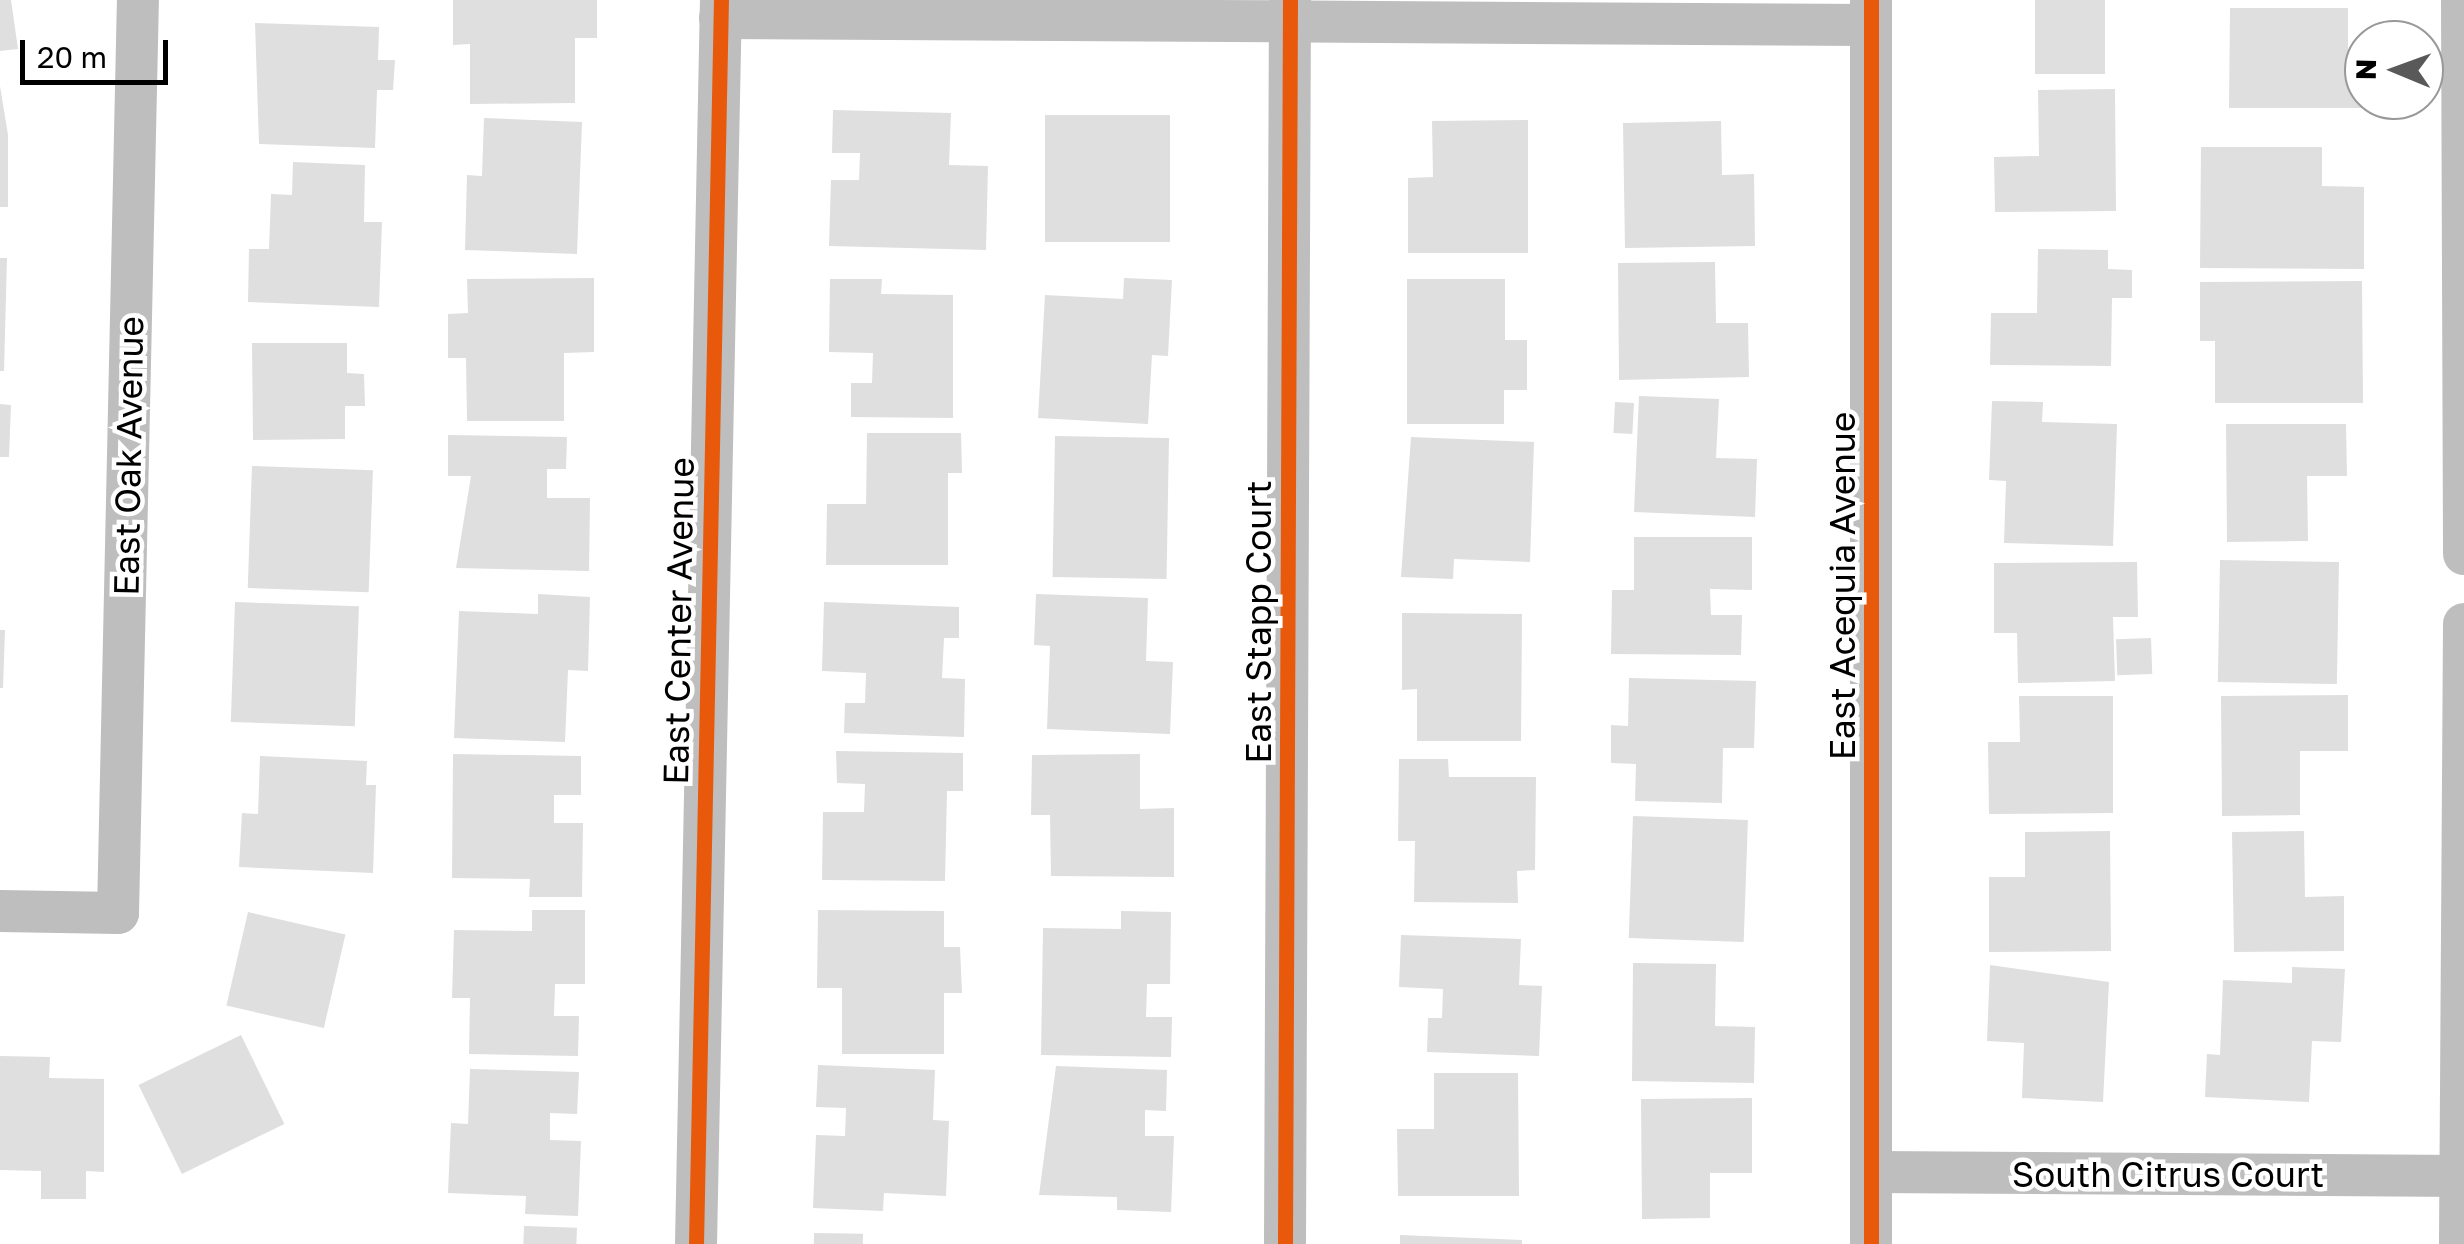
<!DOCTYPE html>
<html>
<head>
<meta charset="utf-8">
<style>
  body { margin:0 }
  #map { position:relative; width:2464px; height:1244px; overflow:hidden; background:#fff; font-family:"Golos Text",sans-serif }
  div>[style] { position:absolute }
  .building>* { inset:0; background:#dfdfdf; transform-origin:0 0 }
  .street>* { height:42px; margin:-21px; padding:0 21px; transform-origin:21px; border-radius:21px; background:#bebebe }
  .cycleway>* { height:15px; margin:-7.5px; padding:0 7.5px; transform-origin:7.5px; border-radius:7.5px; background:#e8590c }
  span { translate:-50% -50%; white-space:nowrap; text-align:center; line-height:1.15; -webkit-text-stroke:9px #fff; paint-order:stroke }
  .street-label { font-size:35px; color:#000 }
  .north { position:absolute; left:2344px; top:20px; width:100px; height:100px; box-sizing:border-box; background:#fff; border:2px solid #999; border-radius:50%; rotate:271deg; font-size:28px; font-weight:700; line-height:40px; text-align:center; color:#000 }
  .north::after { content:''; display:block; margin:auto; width:35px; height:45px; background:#595959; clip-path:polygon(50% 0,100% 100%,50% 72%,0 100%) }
  .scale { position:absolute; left:20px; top:40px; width:148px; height:45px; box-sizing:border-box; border:5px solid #000; border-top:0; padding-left:12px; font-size:30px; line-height:35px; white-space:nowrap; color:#000; -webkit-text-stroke:8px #fff; paint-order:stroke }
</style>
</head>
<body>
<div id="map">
  <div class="building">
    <div style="clip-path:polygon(0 0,11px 0,18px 49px,0 51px)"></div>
    <div style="clip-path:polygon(453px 0,597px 0,597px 38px,575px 38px,575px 103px,470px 104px,470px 44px,453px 45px)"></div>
    <div style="left:2035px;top:0;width:70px;height:74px"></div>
    <div style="clip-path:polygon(2230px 8px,2348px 8px,2348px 53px,2364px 53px,2366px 108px,2229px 108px)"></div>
    <div style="clip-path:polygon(255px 23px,379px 27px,378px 60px,395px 60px,393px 90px,377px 90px,375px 148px,259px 144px)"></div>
    <div style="clip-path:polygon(0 86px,8px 135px,8px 207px,0 207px)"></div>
    <div style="clip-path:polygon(2115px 89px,2116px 211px,1995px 212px,1994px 157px,2039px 156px,2038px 90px)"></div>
    <div style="clip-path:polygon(833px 110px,951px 113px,949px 165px,988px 166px,986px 250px,829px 246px,831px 180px,859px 180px,860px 153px,832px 153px)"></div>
    <div style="left:1045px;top:115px;width:125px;height:127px"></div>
    <div style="clip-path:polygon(484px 118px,582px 122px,577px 254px,465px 250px,467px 175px,482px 176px)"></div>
    <div style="clip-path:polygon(1528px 120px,1528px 253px,1408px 253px,1408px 178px,1433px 177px,1432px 121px)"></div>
    <div style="clip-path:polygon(1721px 121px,1722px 175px,1754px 174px,1755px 246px,1625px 248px,1623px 123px)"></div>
    <div style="clip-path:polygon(2201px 147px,2322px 147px,2322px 186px,2364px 187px,2364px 269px,2200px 268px)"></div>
    <div style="clip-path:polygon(293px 162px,365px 165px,364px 222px,382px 222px,379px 307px,248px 302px,249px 249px,269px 249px,271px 194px,292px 195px)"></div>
    <div style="clip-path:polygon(2038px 249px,2108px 250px,2108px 269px,2132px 270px,2132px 298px,2112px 298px,2111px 366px,1990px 365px,1991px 313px,2037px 313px)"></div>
    <div style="clip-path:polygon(0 258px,7px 258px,4px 371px,0 371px)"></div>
    <div style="clip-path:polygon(1715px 262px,1716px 323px,1748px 323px,1749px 377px,1619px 380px,1618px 263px)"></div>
    <div style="clip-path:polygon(594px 278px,594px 352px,564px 353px,564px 421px,467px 421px,466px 358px,448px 358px,448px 314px,468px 313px,467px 279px)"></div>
    <div style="clip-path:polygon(1124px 278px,1172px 280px,1168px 356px,1152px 355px,1148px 424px,1038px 418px,1045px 295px,1123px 299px)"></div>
    <div style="clip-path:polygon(830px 279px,882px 279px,881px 294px,953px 295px,953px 418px,851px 417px,851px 383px,872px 383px,873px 353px,829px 352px)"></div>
    <div style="clip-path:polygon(1407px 279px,1505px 279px,1505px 340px,1527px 340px,1527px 390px,1504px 390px,1504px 424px,1407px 424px)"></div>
    <div style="clip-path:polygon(2362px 281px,2363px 403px,2215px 403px,2215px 341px,2200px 341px,2200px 282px)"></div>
    <div style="clip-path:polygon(252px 343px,347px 343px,347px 373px,364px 374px,365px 406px,345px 406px,345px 439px,253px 440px)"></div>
    <div style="clip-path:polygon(1639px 396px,1719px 399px,1716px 458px,1757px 459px,1755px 517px,1634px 512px)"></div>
    <div style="clip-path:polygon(1992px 401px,2043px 402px,2042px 422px,2117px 424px,2113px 546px,2004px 543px,2006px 481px,1989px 480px)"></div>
    <div style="left:1615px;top:402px;width:19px;height:31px;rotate:3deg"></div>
    <div style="clip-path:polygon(0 404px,11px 405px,9px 457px,0 457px)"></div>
    <div style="clip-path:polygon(2226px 424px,2346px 424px,2347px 476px,2307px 476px,2308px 541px,2227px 542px)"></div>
    <div style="clip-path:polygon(867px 433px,961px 433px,962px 473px,948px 473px,948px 565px,826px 565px,827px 504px,866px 504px)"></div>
    <div style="clip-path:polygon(448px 435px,567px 437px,566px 469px,547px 469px,547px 498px,590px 498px,589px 571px,456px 568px,471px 476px,448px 476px)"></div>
    <div style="left:1055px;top:436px;width:114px;height:141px;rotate:1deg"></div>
    <div style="clip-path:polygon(1411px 437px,1534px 442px,1530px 562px,1454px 559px,1453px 579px,1401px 577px)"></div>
    <div style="left:252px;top:466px;width:121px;height:122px;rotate:2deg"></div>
    <div style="clip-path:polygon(1634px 537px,1752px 537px,1752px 590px,1710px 589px,1711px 615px,1742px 615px,1741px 655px,1611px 654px,1612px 590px,1634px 590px)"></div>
    <div style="left:2220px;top:560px;width:119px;height:122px;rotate:1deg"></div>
    <div style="clip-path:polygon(2137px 562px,2138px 617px,2113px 617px,2115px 681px,2018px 683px,2017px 633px,1994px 633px,1994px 563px)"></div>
    <div style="clip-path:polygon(538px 594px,590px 597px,588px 671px,568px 670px,565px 742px,454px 738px,459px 611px,538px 614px)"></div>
    <div style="clip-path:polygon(1036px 594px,1148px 598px,1146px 661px,1173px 662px,1170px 734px,1047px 729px,1050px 646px,1034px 645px)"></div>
    <div style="left:235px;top:602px;width:124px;height:120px;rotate:2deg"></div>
    <div style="clip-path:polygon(824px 602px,959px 607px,959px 638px,944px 638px,942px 678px,965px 679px,964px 737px,844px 733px,845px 703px,865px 703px,866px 673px,822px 671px)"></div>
    <div style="clip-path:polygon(1402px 613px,1522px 614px,1521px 741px,1417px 741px,1417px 689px,1402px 690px)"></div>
    <div style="clip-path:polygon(0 630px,5px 630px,3px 688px,0 688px)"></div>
    <div style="left:2151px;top:638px;width:36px;height:35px;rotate:88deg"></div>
    <div style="clip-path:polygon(1629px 678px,1756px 681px,1754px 748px,1723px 748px,1722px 803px,1635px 801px,1636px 764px,1611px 763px,1611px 725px,1628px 726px)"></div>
    <div style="clip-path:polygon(2348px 695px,2348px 751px,2300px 751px,2300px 815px,2222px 816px,2221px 696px)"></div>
    <div style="clip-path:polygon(2019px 696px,2113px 696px,2113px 813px,1989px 814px,1988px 742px,2020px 742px)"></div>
    <div style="clip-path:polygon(836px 751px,963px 753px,963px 791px,947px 791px,945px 881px,822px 880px,823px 812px,864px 812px,865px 784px,837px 783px)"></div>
    <div style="clip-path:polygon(453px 754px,581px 756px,581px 795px,554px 795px,554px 823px,583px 823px,582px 897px,529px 897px,530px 879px,452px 878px)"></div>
    <div style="clip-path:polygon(1140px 754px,1140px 809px,1174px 808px,1174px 877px,1051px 876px,1050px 815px,1031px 815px,1032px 755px)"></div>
    <div style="clip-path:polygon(260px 756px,367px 761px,366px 785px,376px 785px,373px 873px,239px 867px,242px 813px,258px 814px)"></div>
    <div style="clip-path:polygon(1399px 759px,1448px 759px,1449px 777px,1536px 777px,1535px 870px,1517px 871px,1518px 903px,1414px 902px,1415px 841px,1398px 841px)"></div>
    <div style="left:1633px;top:816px;width:115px;height:122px;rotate:2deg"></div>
    <div style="clip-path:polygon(2110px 831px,2111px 951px,1989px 952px,1989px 877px,2025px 877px,2025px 832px)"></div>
    <div style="clip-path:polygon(2304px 831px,2305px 897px,2344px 896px,2344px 951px,2234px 952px,2232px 832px)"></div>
    <div style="clip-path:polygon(532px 910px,585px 910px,585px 984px,555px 984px,554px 1016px,579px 1016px,578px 1056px,469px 1054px,470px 998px,452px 998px,454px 930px,532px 931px)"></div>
    <div style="clip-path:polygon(818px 910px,944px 911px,944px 947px,960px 947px,962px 993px,944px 993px,944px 1054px,842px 1054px,842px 988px,817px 988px)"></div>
    <div style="clip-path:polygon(1121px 911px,1171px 912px,1170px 984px,1147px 984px,1146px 1017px,1172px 1017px,1171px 1057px,1041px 1055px,1043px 928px,1121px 929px)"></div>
    <div style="left:248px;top:912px;width:100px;height:96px;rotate:13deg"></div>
    <div style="clip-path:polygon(1401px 935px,1521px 939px,1519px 985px,1542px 986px,1539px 1056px,1427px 1052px,1428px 1018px,1442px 1018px,1443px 989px,1399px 987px)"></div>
    <div style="clip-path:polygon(1633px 963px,1716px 964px,1715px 1026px,1755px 1027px,1754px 1083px,1632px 1081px)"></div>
    <div style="clip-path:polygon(1990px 965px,2109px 982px,2103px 1102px,2022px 1098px,2024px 1043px,1987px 1041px)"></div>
    <div style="clip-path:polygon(2292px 967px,2345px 969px,2341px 1042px,2312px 1041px,2309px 1102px,2205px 1097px,2207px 1054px,2220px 1055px,2223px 980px,2292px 983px)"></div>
    <div style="left:241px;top:1035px;width:99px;height:114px;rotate:64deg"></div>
    <div style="clip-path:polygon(0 1056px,50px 1057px,49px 1078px,104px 1079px,104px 1172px,86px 1171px,86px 1199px,41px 1199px,41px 1171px,0 1170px)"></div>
    <div style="clip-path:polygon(818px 1065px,935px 1070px,933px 1120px,949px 1121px,946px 1196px,884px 1193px,883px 1211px,813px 1208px,816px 1135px,845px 1136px,846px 1108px,816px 1107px)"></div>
    <div style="clip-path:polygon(1056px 1066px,1167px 1070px,1166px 1111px,1145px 1110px,1145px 1136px,1174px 1136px,1171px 1212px,1117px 1210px,1117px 1197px,1039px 1195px)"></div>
    <div style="clip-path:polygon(470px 1069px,579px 1072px,577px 1114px,550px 1113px,550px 1140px,581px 1141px,578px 1216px,525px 1214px,526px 1196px,448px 1193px,451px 1123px,468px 1124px)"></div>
    <div style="clip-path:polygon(1434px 1073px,1518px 1073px,1519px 1196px,1398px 1196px,1397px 1129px,1434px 1129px)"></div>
    <div style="clip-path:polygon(1752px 1098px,1752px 1173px,1710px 1173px,1710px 1218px,1642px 1219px,1641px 1099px)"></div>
    <div style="left:524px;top:1226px;width:53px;height:18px;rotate:2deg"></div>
    <div style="left:814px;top:1233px;width:49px;height:11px;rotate:1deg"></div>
    <div style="clip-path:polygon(1400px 1235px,1522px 1240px,1522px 1244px,1400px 1244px)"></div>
  </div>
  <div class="street">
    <div style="left:2462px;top:0;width:554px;rotate:89.79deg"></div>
    <div style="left:720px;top:18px;width:1151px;rotate:0.35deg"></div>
    <div style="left:0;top:911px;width:118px;rotate:1deg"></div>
    <div style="left:118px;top:913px;width:913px;rotate:-88.75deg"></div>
    <div style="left:1873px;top:1172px;width:591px;rotate:0.39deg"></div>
    <div style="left:696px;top:1244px;width:1244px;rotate:-88.85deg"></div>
    <div style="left:1285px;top:1244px;width:1244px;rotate:-89.77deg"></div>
    <div style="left:1871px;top:1244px;width:1244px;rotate:-90deg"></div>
    <div style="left:2460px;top:1244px;width:620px;rotate:-89.63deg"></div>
  </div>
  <div class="cycleway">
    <div style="left:696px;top:1244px;width:1244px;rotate:-88.85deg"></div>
    <div style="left:1285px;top:1244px;width:1244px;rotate:-89.77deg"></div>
    <div style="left:1871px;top:1244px;width:1244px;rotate:-90deg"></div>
  </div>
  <div class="street-label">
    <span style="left:128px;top:456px;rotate:-89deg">East Oak Avenue</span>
    <span style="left:1842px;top:586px;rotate:-90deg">East Acequia Avenue</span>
    <span style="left:678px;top:621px;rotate:-89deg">East Center Avenue</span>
    <span style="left:1258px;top:622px;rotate:-90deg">East Stapp Court</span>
    <span style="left:2168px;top:1174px">South Citrus Court</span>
  </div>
  <div class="north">N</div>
  <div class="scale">20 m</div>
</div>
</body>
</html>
